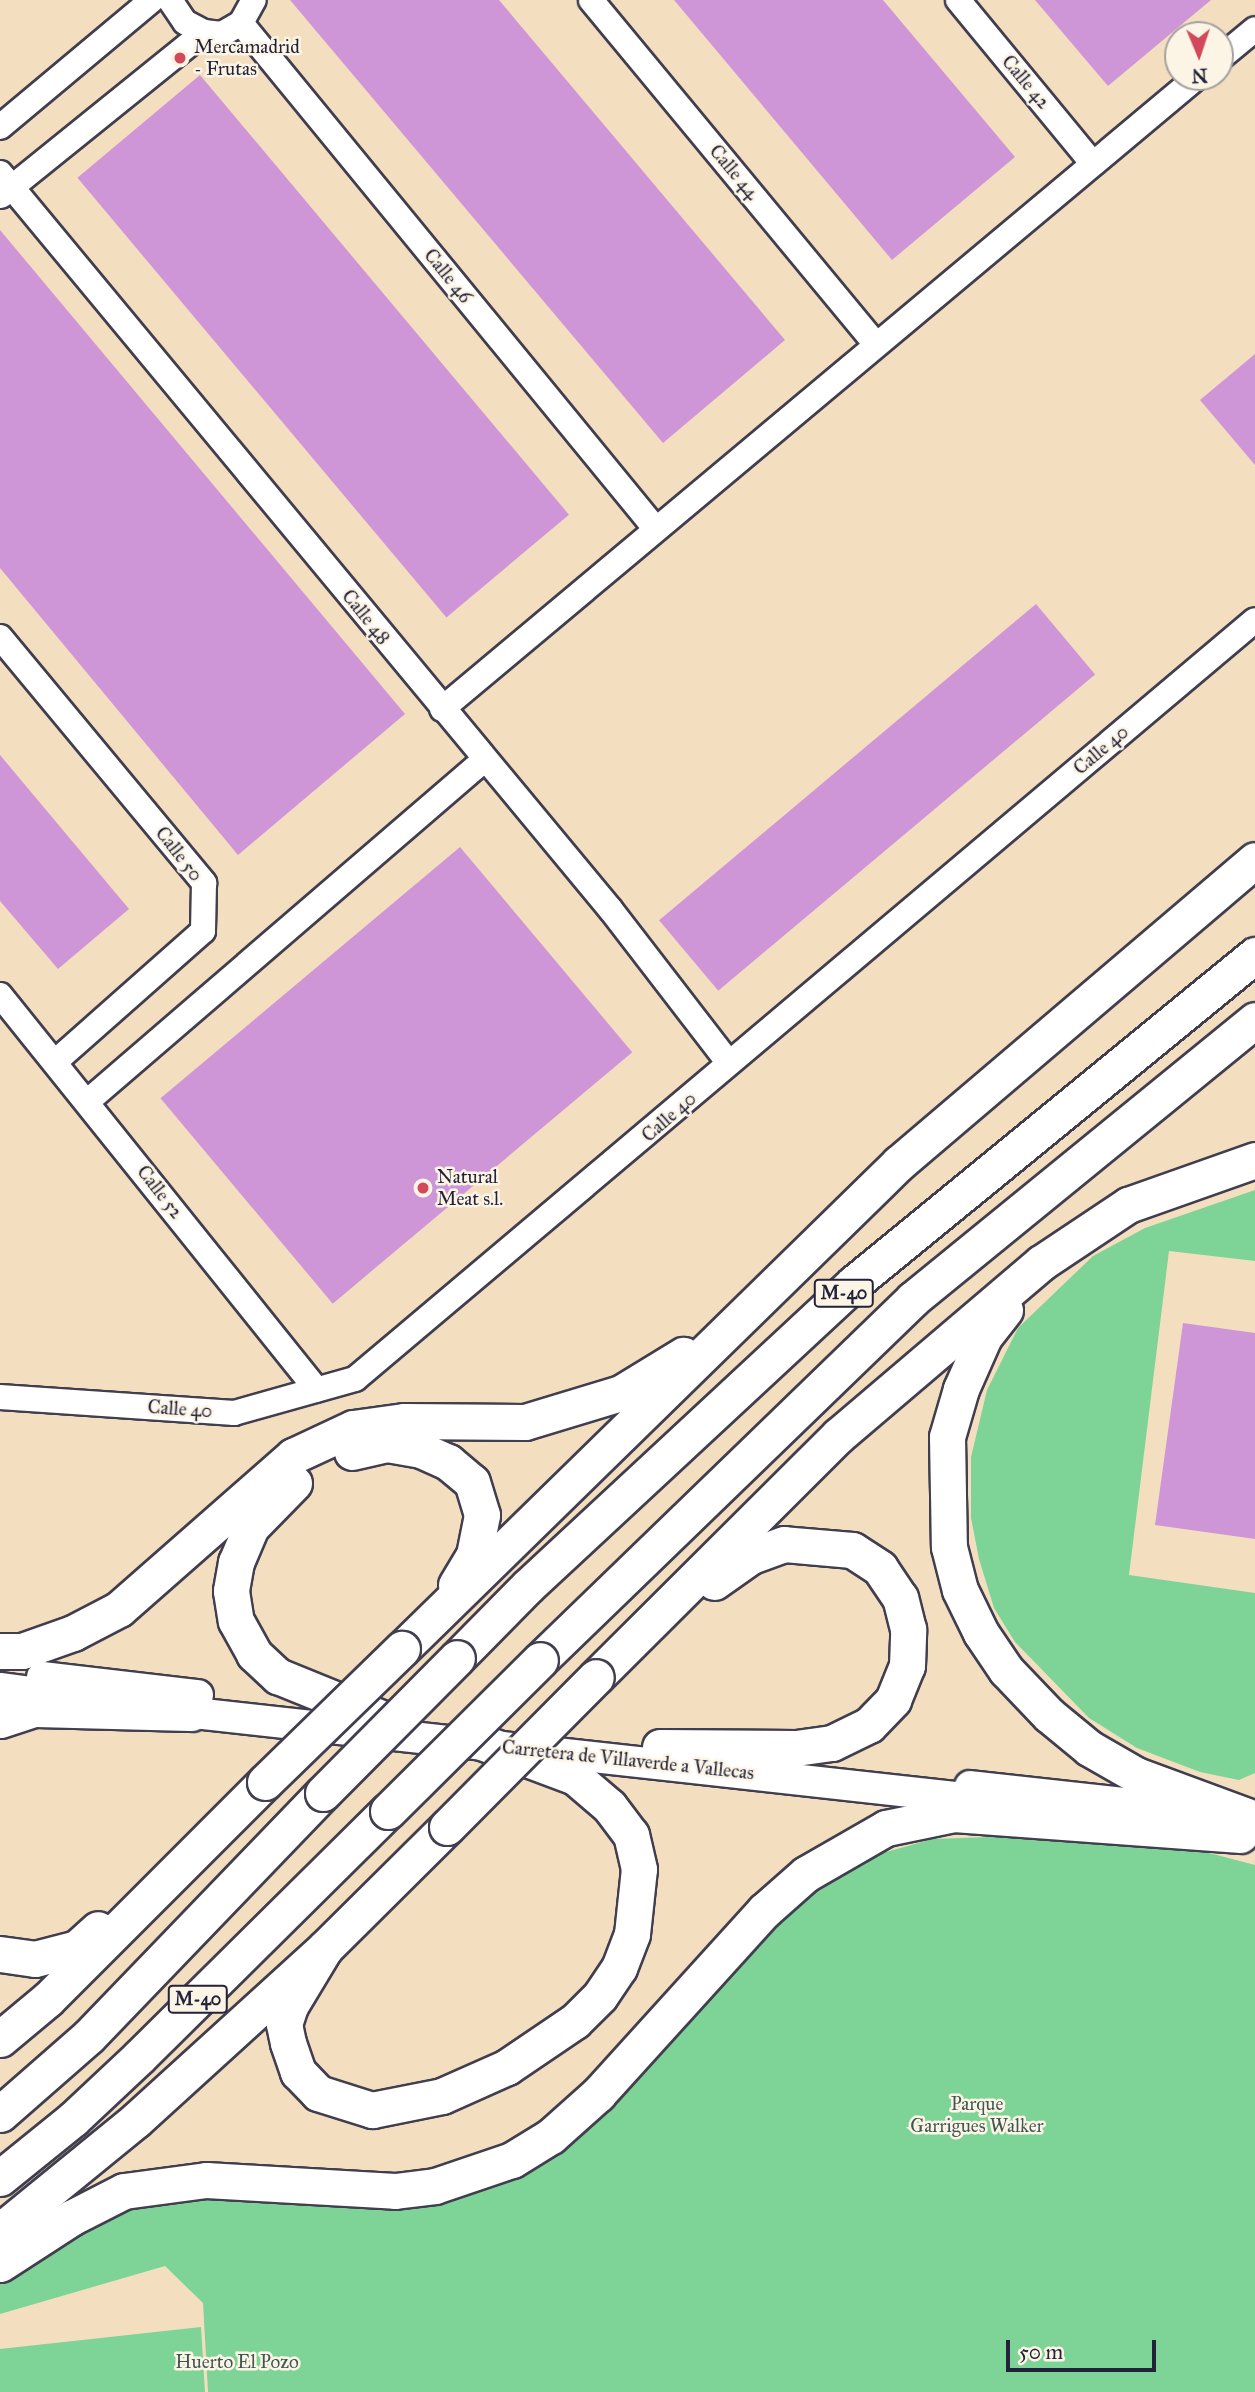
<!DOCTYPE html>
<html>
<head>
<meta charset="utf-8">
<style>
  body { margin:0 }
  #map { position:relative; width:1255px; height:2392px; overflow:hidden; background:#f3dfc0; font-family:"IM FELL Great Primer",serif }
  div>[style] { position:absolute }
  .green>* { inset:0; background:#7ed396 }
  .building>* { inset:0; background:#ce96d7; transform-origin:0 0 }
  .roads { filter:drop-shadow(2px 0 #413e4f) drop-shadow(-2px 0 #413e4f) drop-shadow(0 2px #413e4f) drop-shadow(0 -2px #413e4f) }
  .minor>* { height:24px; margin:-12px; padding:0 12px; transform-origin:12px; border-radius:12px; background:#fff }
  .major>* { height:30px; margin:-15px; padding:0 15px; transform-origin:15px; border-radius:15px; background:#fff }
  .highway>* { height:35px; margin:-17.5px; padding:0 17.5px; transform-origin:17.5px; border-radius:17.5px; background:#fff }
  .bridges { filter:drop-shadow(2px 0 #413e4f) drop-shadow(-2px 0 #413e4f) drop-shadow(0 2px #413e4f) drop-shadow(0 -2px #413e4f) }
  .highway-bridge>* { height:35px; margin:-17.5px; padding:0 17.5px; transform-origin:17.5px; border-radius:17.5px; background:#fff }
  .dots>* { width:19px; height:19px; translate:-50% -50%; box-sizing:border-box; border:4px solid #fcf5e5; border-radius:50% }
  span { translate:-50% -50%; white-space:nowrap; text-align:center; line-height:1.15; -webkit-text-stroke:5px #fcf5e5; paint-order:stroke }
  .shield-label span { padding:2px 5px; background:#fcf5e5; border:2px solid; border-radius:5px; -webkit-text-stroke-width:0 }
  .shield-label { font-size:18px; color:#22223b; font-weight:700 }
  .poi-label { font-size:19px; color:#22223b }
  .left { translate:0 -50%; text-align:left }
  .street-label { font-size:19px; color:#22223b }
  .park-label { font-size:19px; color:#3e5756 }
  .north { position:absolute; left:1164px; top:21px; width:70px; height:70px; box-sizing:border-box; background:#fcf5e5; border:2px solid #a5a1a1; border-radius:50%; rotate:178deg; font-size:19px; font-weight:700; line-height:28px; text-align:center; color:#22223b }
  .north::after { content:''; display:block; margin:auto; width:24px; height:32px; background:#d1495b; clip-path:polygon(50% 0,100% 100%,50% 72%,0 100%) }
  .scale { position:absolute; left:1006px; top:2340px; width:150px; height:32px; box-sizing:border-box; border:4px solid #22223b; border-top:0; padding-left:9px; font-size:21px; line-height:24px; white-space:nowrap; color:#22223b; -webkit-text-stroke:5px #fcf5e5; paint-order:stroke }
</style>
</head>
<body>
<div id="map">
  <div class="green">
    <div style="clip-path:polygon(1255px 1190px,1255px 1261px,1169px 1251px,1129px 1575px,1255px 1593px,1255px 1773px,1239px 1780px,1200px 1772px,1137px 1748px,1089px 1718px,1015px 1642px,994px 1608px,979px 1559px,971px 1518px,971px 1457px,987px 1390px,1018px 1328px,1093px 1256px,1145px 1228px)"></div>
    <div style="clip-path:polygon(1044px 1835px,1190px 1848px,1255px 1865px,1255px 2392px,208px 2392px,203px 2303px,165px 2266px,0 2314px,0 2283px,85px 2229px,149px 2203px,210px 2197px,397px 2208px,458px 2198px,534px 2167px,801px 1901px,857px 1860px,933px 1839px)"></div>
    <div style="clip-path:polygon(201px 2327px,205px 2392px,0 2392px,0 2349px)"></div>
  </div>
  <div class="building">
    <div style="clip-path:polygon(290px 0,499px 0,785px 340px,663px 443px)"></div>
    <div style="clip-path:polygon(674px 0,883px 0,1015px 157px,892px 260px)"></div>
    <div style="clip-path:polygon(1035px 0,1211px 0,1108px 86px)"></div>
    <div style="left:200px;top:75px;width:574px;height:160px;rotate:50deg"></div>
    <div style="clip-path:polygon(0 230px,405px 714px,238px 855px,0 568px)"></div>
    <div style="clip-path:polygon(1255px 354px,1255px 465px,1200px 400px)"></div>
    <div style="left:1036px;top:604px;width:92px;height:492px;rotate:50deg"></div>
    <div style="clip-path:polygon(0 755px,129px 909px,58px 969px,0 901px)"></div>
    <div style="left:460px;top:847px;width:268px;height:391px;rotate:50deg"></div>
    <div style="clip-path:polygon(1183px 1323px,1255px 1333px,1255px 1539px,1155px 1525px)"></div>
  </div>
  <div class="roads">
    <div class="minor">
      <div style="left:170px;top:0;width:27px;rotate:56deg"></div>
      <div style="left:185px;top:22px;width:21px;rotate:28deg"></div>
      <div style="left:204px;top:32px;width:18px;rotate:6deg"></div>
      <div style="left:222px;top:34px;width:22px;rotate:-30deg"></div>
      <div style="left:241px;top:23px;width:26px;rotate:-61deg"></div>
      <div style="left:591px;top:0;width:447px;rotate:50.4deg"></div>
      <div style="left:958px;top:0;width:212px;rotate:50.5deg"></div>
      <div style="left:241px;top:23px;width:653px;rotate:50.66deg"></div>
      <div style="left:1220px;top:58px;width:45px;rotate:-39.6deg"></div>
      <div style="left:0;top:127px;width:198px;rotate:-39.9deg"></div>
      <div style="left:0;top:173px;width:957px;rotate:50.34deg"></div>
      <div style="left:611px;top:910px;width:193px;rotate:52.4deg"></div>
      <div style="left:1px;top:196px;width:261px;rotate:-38.9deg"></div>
      <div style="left:0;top:637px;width:320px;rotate:50.3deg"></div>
      <div style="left:204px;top:883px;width:48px;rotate:91.2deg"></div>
      <div style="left:203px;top:931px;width:196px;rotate:138.5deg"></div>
      <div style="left:442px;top:709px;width:985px;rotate:-39.93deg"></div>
      <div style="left:0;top:995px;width:506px;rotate:51.25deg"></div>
      <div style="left:88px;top:1101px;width:523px;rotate:-40.73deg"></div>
      <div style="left:0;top:1397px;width:235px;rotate:3.9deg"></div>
      <div style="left:234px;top:1413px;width:126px;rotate:-15.7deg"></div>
      <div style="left:355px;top:1379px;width:1177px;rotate:-40.14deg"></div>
    </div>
    <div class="major">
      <div style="left:42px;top:1677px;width:157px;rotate:6.6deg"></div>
      <div style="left:0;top:1688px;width:70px;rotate:7.4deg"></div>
      <div style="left:167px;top:1710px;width:829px;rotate:6.3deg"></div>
      <div style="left:970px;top:1786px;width:247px;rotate:6.3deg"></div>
    </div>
    <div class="highway">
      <div style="left:1005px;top:1310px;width:34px;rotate:128deg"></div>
      <div style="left:984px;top:1337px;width:57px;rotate:113.9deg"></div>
      <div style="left:961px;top:1389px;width:50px;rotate:106.3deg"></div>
      <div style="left:947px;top:1437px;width:110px;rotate:89deg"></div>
      <div style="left:949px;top:1547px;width:44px;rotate:75.7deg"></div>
      <div style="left:960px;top:1590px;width:48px;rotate:64deg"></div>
      <div style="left:981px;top:1633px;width:45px;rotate:56deg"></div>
      <div style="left:1006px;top:1670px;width:62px;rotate:46.3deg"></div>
      <div style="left:1049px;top:1715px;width:52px;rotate:39.5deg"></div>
      <div style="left:1089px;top:1748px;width:54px;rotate:29.9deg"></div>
      <div style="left:1136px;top:1775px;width:118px;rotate:20.3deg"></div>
      <div style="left:352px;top:1452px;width:36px;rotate:-13deg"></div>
      <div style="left:387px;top:1444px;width:35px;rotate:10deg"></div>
      <div style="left:421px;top:1450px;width:30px;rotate:24deg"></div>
      <div style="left:448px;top:1462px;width:31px;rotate:40deg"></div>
      <div style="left:472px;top:1482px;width:34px;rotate:73deg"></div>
      <div style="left:482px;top:1515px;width:41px;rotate:101.3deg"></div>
      <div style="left:474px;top:1555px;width:35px;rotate:121deg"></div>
      <div style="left:294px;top:1483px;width:62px;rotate:134.3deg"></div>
      <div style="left:251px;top:1527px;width:38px;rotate:113deg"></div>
      <div style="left:236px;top:1562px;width:29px;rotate:100deg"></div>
      <div style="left:231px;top:1591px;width:30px;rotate:81deg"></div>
      <div style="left:236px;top:1621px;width:38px;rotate:61deg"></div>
      <div style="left:254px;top:1654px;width:33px;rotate:43deg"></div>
      <div style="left:278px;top:1676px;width:109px;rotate:22.1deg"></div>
      <div style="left:402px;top:1649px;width:695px;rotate:-44.36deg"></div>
      <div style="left:899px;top:1163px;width:467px;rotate:-40.4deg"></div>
      <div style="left:0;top:1651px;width:22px"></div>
      <div style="left:22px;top:1651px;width:54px;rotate:-19.4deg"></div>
      <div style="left:73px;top:1633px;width:52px;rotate:-27.6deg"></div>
      <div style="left:119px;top:1609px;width:232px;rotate:-41.3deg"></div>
      <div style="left:293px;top:1456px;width:66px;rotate:-25deg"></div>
      <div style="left:353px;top:1428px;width:51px;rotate:-7.8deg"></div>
      <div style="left:404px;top:1421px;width:121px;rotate:0.5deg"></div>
      <div style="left:525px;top:1422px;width:100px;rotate:-16.8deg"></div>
      <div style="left:621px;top:1393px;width:73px;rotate:-31.5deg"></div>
      <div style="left:457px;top:1658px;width:101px;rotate:-45.4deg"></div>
      <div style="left:528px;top:1586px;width:445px;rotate:-42.9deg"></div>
      <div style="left:854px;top:1283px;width:518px;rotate:-39.28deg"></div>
      <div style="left:540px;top:1660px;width:519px;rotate:-44.06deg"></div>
      <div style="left:913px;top:1299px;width:441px;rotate:-39.2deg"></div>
      <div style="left:596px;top:1677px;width:343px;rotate:-44.9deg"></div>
      <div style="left:839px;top:1435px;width:265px;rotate:-40.4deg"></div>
      <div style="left:1041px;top:1263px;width:105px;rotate:-33.7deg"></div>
      <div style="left:1128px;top:1205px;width:135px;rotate:-19.5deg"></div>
      <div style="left:0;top:1720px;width:36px;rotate:-18deg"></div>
      <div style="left:34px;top:1709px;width:157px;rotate:1.5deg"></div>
      <div style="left:660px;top:1747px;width:136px;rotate:0.4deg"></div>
      <div style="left:796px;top:1748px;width:36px;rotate:-8deg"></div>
      <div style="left:832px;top:1743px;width:41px;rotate:-25.9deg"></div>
      <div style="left:869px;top:1725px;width:35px;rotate:-46deg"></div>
      <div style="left:893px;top:1700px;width:37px;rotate:-68deg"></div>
      <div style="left:907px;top:1666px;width:37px;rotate:-88deg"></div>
      <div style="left:908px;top:1629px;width:32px;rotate:-104deg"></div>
      <div style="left:900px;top:1598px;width:36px;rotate:-124deg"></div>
      <div style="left:880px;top:1568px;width:33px;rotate:-147deg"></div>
      <div style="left:852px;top:1550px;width:68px;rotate:-175deg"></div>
      <div style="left:784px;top:1544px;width:35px;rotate:160deg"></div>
      <div style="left:751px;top:1556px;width:45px;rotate:144.9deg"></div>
      <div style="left:325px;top:1948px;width:68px;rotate:121.1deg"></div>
      <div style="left:290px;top:2006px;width:19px;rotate:108deg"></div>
      <div style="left:284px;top:2024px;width:19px;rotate:78deg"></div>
      <div style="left:288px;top:2043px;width:31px;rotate:71deg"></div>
      <div style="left:298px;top:2072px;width:29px;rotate:46deg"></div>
      <div style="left:318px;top:2093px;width:57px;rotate:17.5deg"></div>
      <div style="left:372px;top:2110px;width:71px;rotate:-11.3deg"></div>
      <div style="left:442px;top:2096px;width:71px;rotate:-24deg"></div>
      <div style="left:507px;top:2067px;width:82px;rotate:-34.1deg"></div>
      <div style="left:575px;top:2021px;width:35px;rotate:-45deg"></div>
      <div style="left:600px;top:1996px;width:34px;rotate:-56deg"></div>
      <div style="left:619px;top:1968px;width:36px;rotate:-69deg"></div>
      <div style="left:632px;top:1934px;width:65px;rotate:-83.9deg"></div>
      <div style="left:639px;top:1869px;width:35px;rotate:-103deg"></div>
      <div style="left:631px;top:1835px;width:36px;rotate:-127deg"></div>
      <div style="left:609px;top:1806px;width:45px;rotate:-139.5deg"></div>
      <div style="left:575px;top:1777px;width:97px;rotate:-159.5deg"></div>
      <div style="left:0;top:1954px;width:35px;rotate:8deg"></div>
      <div style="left:35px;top:1959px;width:43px;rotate:-14.7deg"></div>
      <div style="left:77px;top:1948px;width:28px;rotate:-42deg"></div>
      <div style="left:0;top:2039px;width:62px;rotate:-39.8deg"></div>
      <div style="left:48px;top:1999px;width:307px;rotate:-45deg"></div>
      <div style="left:0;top:2114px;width:118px;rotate:-41.2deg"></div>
      <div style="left:89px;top:2036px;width:337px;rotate:-46.1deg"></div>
      <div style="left:0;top:2178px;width:94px;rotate:-38.9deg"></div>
      <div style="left:73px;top:2119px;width:91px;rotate:-43.2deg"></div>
      <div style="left:139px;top:2057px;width:350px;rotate:-44.7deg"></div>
      <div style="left:0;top:2231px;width:176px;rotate:-39.2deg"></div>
      <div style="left:136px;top:2120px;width:256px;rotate:-42.3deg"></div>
      <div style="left:325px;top:1948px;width:172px;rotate:-44.8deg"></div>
      <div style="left:0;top:2264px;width:85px;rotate:-32.9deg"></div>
      <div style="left:71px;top:2218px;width:59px;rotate:-27deg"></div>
      <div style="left:124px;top:2191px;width:83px;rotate:-7.6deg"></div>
      <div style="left:206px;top:2180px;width:189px;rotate:3.3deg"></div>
      <div style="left:395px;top:2191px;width:40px;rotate:-7.1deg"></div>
      <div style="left:435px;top:2186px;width:81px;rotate:-18.7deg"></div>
      <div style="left:512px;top:2160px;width:46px;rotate:-31.6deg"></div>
      <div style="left:551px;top:2136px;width:63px;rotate:-41.8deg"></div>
      <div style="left:598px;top:2094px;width:247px;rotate:-47.8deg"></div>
      <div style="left:764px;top:1911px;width:56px;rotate:-41.4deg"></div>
      <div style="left:806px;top:1874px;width:92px;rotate:-29.9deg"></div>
      <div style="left:886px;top:1828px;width:69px;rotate:-11.6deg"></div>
      <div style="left:954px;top:1814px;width:287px;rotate:4.2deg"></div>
    </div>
  </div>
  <div class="bridges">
    <div class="highway-bridge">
      <div style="left:265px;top:1782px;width:191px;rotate:-44.2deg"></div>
      <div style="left:323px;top:1793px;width:190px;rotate:-45.2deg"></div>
      <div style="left:388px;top:1811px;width:214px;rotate:-44.8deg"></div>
      <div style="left:447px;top:1827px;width:211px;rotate:-45.2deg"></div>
    </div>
  </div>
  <div class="dots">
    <div style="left:180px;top:58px;background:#d1495b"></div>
    <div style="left:423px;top:1188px;background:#d1495b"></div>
  </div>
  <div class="shield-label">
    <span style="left:844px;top:1293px">M-40</span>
    <span style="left:198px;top:1999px">M-40</span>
  </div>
  <div class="poi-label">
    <span class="left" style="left:194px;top:58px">Mercamadrid<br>- Frutas</span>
    <span class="left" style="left:437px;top:1188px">Natural<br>Meat s.l.</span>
  </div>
  <div class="street-label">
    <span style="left:1026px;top:82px;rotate:50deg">Calle 42</span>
    <span style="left:734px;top:172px;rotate:50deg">Calle 44</span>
    <span style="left:448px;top:276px;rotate:51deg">Calle 46</span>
    <span style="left:366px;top:617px;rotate:51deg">Calle 48</span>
    <span style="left:1101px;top:750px;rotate:-40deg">Calle 40</span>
    <span style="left:179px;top:854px;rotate:52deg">Calle 50</span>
    <span style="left:669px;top:1117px;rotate:-41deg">Calle 40</span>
    <span style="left:160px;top:1192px;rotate:52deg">Calle 52</span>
    <span style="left:180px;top:1409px;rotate:4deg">Calle 40</span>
    <span style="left:628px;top:1760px;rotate:6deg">Carretera de Villaverde a Vallecas</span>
  </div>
  <div class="park-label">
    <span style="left:977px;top:2115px">Parque<br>Garrigues Walker</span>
    <span style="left:237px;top:2362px">Huerto El Pozo</span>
  </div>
  <div class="north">N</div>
  <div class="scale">50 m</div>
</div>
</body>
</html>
